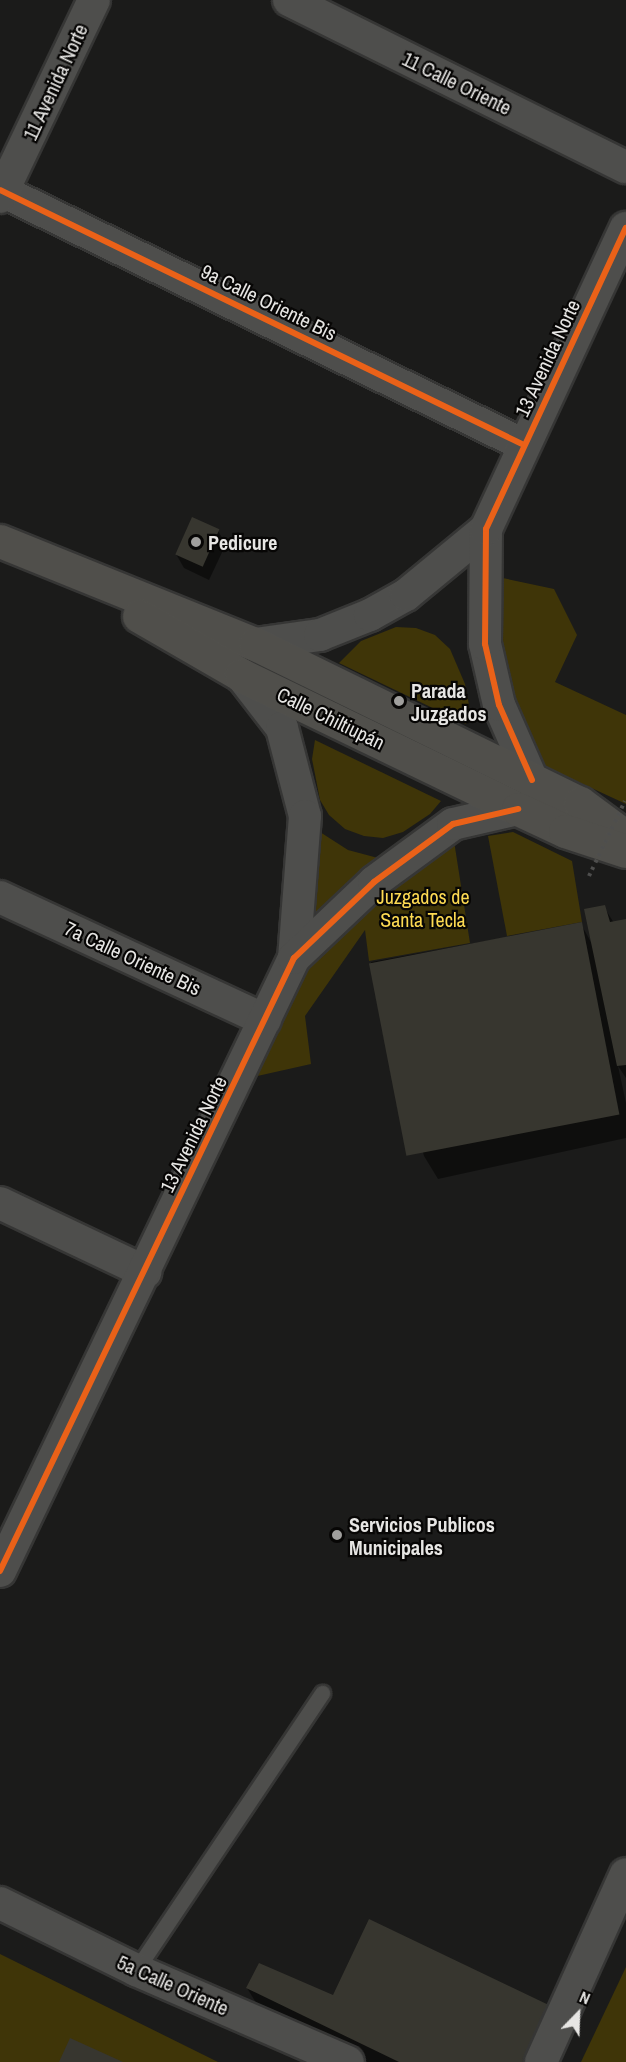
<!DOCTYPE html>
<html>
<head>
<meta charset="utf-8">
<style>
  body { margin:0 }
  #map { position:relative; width:626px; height:2062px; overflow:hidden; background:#1b1b1a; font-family:"Archivo Narrow",sans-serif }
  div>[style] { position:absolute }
  .green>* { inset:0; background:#3f3508 }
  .shadow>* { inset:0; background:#0007 }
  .building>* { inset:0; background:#37362f; transform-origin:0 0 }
  .roads { filter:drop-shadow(2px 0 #363635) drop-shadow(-2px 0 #363635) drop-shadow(0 2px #363635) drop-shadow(0 -2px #363635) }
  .service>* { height:15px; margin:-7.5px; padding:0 7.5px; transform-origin:7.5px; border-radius:7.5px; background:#4e4e4c }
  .minor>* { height:32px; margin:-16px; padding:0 16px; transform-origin:16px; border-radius:16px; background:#4e4e4c }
  .secondary>* { height:33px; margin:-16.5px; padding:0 16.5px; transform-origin:16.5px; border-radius:16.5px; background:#504f4b }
  .path-bridge>* { height:4px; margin-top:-2px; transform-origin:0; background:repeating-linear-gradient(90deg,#4e4e4d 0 3px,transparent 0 7.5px) }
  .cycleway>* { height:6px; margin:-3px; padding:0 3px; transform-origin:3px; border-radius:3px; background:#ea6118 }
  .dots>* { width:16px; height:16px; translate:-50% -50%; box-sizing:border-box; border:3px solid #070605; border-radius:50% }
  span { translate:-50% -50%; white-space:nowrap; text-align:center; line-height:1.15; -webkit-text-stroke:4.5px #070605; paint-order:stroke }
  .street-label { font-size:20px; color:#e7e6e4 }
  .poi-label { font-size:20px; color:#e7e6e4; font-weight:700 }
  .left { translate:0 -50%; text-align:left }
  .park-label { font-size:20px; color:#fdda52 }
  .north { position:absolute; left:548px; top:1984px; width:60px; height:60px; -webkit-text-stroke:4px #070605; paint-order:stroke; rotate:23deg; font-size:16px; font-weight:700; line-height:24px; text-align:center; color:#e7e6e4 }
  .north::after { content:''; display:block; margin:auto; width:21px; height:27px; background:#e7e6e4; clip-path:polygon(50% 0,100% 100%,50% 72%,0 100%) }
</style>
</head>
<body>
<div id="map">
  <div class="green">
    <div style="clip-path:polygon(498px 577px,554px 589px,577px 635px,555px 682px,626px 715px,626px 804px,544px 766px,516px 709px,496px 639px)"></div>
    <div style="clip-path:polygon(396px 627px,416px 628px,435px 635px,450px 649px,465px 684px,469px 705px,466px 724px,339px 663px,361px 641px)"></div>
    <div style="clip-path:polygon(315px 740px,441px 801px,430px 814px,403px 832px,383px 838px,364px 836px,345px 829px,329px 815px,320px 800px,312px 759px)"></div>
    <div style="clip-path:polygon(320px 832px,348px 850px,378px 858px,307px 933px)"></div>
    <div style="clip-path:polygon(513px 832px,572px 861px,582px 922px,507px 936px,488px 836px)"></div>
    <div style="clip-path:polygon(454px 841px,470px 943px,369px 961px,365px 930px,305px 1016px,311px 1064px,244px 1079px,302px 961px,380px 887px)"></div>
    <div style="clip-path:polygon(0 1954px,218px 2062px,0 2062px)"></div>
    <div style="clip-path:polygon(626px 1967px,626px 2062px,581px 2062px)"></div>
  </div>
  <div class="shadow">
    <div style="clip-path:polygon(218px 531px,226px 544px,209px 580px,184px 568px,176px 554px)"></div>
    <div style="clip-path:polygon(604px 907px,614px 923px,626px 921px,626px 1078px,618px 1066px,626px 1103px,626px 1138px,438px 1179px,424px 1156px,371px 962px,581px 924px,592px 944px)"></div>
    <div style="clip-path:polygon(247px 1988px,333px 1997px,553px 2062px,367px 2062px,261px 2011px)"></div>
  </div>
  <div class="building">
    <div style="left:192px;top:517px;width:30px;height:41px;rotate:24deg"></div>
    <div style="clip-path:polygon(605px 905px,610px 922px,626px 919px,626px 1065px,617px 1066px,584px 909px)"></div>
    <div style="left:582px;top:922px;width:196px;height:217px;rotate:79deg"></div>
    <div style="clip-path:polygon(369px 1919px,555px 2008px,530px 2062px,399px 2062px,246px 1988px,259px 1963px,333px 1995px)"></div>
    <div style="clip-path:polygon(70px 2038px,123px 2062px,59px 2062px)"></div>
  </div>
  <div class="roads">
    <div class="service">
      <div style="left:136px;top:1970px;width:334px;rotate:-56.1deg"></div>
    </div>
    <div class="minor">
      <div style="left:289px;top:0;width:376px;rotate:26.4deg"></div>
      <div style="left:0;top:190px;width:583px;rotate:25.95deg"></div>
      <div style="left:0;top:197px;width:218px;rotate:-64.5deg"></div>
      <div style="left:255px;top:644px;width:66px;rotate:-7.9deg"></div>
      <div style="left:320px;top:635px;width:54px;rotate:-21.8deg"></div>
      <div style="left:370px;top:615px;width:41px;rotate:-29.1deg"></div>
      <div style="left:406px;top:595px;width:104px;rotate:-39.5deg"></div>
      <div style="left:241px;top:675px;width:67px;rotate:52.3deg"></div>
      <div style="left:282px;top:728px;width:91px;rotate:75.4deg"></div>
      <div style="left:305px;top:816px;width:142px;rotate:94.4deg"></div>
      <div style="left:532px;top:780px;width:82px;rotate:-113.7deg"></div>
      <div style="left:499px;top:705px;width:63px;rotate:-102.9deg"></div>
      <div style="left:485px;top:644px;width:115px;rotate:-89.5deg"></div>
      <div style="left:486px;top:529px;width:332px;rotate:-65.1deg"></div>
      <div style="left:0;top:897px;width:292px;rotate:24.9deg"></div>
      <div style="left:0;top:1203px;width:161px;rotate:25.4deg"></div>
      <div style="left:0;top:1571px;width:680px;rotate:-64.38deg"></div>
      <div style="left:294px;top:958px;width:110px;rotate:-43.5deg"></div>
      <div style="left:374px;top:882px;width:98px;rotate:-36.3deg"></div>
      <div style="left:453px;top:824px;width:67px;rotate:-13deg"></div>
      <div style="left:0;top:1903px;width:152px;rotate:26.2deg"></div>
      <div style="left:136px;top:1970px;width:231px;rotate:23.5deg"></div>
      <div style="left:541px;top:2062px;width:206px;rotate:-65.7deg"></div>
    </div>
    <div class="secondary">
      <div style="left:0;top:541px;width:275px;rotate:22deg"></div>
      <div style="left:255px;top:644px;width:362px;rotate:26.1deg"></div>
      <div style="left:580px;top:803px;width:57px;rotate:36.5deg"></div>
      <div style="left:139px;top:616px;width:118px;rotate:30deg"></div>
      <div style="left:241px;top:675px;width:308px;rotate:25.8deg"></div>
      <div style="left:518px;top:809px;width:52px;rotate:25.1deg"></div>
      <div style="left:565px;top:831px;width:64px;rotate:18.2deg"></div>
    </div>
  </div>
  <div class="path-bridge">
    <div style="left:589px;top:876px;width:83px;rotate:-64.4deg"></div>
  </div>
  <div class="cycleway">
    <div style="left:0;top:190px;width:583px;rotate:25.95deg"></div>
    <div style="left:532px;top:780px;width:82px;rotate:-113.7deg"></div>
    <div style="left:499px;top:705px;width:63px;rotate:-102.9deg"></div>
    <div style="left:485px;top:644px;width:115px;rotate:-89.5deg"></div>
    <div style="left:486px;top:529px;width:332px;rotate:-65.1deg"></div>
    <div style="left:0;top:1571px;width:680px;rotate:-64.38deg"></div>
    <div style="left:294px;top:958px;width:110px;rotate:-43.5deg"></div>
    <div style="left:374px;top:882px;width:98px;rotate:-36.3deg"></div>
    <div style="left:453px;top:824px;width:67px;rotate:-13deg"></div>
  </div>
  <div class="dots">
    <div style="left:196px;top:542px;background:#a09f9d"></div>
    <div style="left:399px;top:701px;background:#a09f9d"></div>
    <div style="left:337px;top:1535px;background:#a09f9d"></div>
  </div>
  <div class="street-label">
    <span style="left:55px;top:82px;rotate:-65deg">11 Avenida Norte</span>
    <span style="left:457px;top:83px;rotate:26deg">11 Calle Oriente</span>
    <span style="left:269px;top:302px;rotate:26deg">9a Calle Oriente Bis</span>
    <span style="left:547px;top:358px;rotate:-65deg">13 Avenida Norte</span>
    <span style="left:331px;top:718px;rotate:26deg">Calle Chiltiupán</span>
    <span style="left:133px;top:958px;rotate:25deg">7a Calle Oriente Bis</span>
    <span style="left:193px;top:1134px;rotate:-64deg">13 Avenida Norte</span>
    <span style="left:173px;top:1985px;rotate:24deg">5a Calle Oriente</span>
  </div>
  <div class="poi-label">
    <span class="left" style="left:208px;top:542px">Pedicure</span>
    <span class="left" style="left:411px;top:702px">Parada<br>Juzgados</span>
    <span class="left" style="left:349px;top:1536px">Servicios Publicos<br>Municipales</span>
  </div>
  <div class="park-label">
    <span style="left:423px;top:908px">Juzgados de<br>Santa Tecla</span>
  </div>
  <div class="north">N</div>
</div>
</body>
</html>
